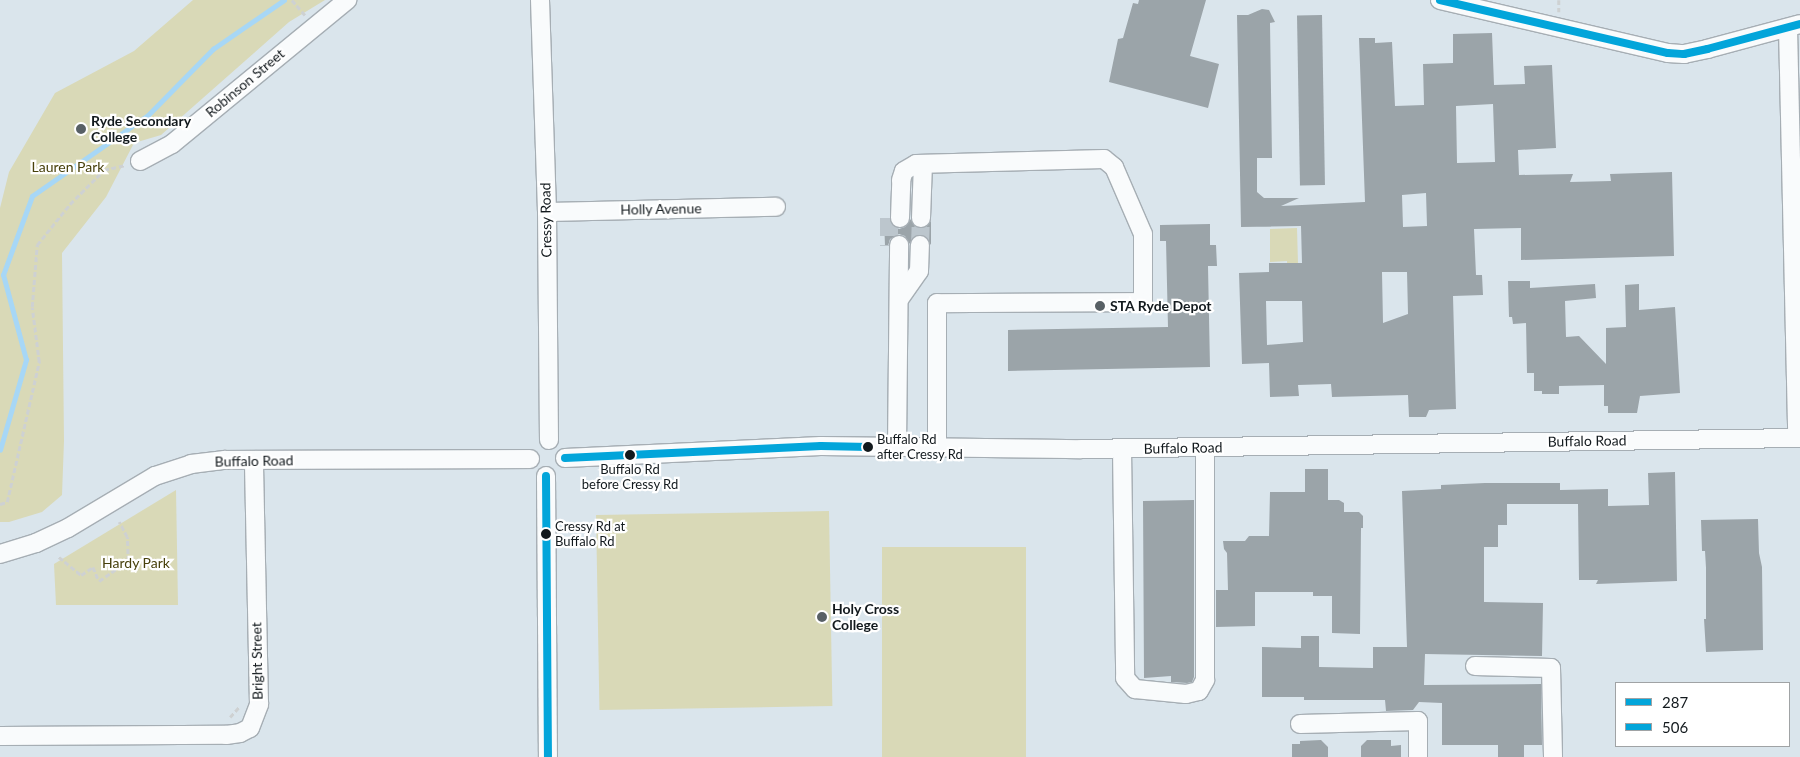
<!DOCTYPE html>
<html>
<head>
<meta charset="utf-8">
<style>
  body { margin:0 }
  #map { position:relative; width:1800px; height:757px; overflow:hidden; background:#dae5ec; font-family:Lato,sans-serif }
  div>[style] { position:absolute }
  .green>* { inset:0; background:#d9d9b7; transform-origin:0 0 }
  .stream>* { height:4.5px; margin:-2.25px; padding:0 2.25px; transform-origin:2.25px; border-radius:2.25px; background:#a7d7f6 }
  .building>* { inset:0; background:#9ba4a9; transform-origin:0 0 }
  .minor-tunnel>* { height:18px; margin-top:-9px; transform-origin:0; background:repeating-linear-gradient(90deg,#bcc6cd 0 18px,transparent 0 27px) }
  .path>* { height:2.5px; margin-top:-1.25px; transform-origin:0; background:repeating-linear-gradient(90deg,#ced1d2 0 5px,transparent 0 7.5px) }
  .roads { filter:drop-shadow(1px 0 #a6aeb4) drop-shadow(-1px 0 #a6aeb4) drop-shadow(0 1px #a6aeb4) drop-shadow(0 -1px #a6aeb4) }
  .minor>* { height:18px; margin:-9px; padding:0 9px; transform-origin:9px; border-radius:9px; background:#f9fbfc }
  .bus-1>* { height:8px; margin:-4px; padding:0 4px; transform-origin:4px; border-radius:4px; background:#02a5da }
  .bus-2>* { height:8px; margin:-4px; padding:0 4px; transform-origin:4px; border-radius:4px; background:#02a5da }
  .dots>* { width:14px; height:14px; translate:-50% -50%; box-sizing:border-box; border:2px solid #fff; border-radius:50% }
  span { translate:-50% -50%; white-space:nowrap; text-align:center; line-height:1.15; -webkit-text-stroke:4.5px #fff; paint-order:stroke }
  .bus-label { font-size:13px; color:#12191d }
  .left { translate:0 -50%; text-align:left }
  .street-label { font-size:14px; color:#12191d }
  .poi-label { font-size:14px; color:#12191d; font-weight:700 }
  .park-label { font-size:14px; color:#48410c }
  .legend { position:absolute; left:1615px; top:682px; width:175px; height:65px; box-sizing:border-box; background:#fff; border:1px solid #a0a3a5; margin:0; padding:6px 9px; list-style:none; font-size:15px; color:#12191d }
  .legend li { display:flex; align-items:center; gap:10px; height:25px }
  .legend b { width:25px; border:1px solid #a0a3a5 }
</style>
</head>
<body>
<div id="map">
  <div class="green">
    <div style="clip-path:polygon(193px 0,325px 0,289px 22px,161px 135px,134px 143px,106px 197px,62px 253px,64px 441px,62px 495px,42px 512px,9px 522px,0 522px,0 208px,9px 172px,55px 93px,134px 51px)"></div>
    <div style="clip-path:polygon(1297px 228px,1299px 299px,1288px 299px,1287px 261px,1270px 262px,1270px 229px)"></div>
    <div style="clip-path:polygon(176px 490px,178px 605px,56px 605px,54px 564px)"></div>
    <div style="left:829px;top:511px;width:195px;height:233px;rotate:89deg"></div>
    <div style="left:1026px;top:547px;width:210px;height:144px;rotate:90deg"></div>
  </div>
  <div class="stream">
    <div style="left:0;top:450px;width:94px;rotate:-73.9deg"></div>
    <div style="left:26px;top:360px;width:88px;rotate:-105.1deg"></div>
    <div style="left:3px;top:275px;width:84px;rotate:-69.8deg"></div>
    <div style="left:32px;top:196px;width:141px;rotate:-34.9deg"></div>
    <div style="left:148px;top:115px;width:93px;rotate:-45.4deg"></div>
    <div style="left:213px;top:49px;width:86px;rotate:-34.6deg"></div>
  </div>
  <div class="building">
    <div style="clip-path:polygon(1139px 0,1206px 0,1190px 56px,1219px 64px,1208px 108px,1109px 82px,1118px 39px,1123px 38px,1133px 3px,1138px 4px)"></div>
    <div style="clip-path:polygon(evenodd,1262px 9px,1269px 10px,1275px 22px,1270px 23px,1272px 158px,1257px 158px,1257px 192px,1264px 198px,1299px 198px,1281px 206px,1365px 202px,1359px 38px,1375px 38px,1375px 43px,1392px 42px,1395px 106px,1424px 105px,1423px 64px,1453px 63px,1453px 34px,1492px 33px,1494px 85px,1525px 84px,1524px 66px,1552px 65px,1556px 148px,1518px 150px,1519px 175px,1573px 174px,1570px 182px,1611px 181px,1610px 174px,1672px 172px,1674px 256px,1521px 260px,1521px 228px,1474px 229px,1476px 275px,1482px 275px,1483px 295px,1453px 296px,1456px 409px,1429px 410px,1426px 417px,1409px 417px,1408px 395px,1332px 397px,1331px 384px,1298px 385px,1299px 396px,1270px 397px,1269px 363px,1242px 364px,1239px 273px,1269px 272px,1269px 263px,1302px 263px,1301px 226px,1241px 227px,1237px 15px,1248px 15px,1262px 9px,1493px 104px,1495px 162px,1457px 163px,1456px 106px,1493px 104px,1262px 9px,1426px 193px,1427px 226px,1403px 227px,1402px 195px,1426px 193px,1262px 9px,1382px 272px,1407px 272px,1408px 314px,1383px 323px,1382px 272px,1262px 9px,1266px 301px,1302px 301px,1303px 342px,1267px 345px,1266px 301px)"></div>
    <div style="left:1322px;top:15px;width:170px;height:25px;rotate:89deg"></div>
    <div style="clip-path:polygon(884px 218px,889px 218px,891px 223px,899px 229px,905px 227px,911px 219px,915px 227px,920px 229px,926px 227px,931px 221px,931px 245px,925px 236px,915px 236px,909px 244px,905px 236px,899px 234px,890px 239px,888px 246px,885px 246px)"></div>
    <div style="clip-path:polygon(1210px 224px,1210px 245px,1216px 245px,1217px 266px,1208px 266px,1210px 367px,1008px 371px,1008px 330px,1168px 327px,1166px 241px,1160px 241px,1160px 225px)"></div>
    <div style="clip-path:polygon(1508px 281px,1530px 281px,1530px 288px,1595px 284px,1596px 298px,1565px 301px,1566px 337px,1579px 336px,1606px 364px,1606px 328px,1626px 327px,1625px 285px,1639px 284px,1639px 310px,1675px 307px,1680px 393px,1640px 396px,1637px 413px,1608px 413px,1608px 406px,1604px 406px,1604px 385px,1559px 386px,1559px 394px,1542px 394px,1542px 391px,1534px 391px,1534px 373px,1527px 373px,1526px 323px,1513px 324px,1512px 317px,1509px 317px)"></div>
    <div style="clip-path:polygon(1305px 469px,1328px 469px,1328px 500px,1339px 500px,1344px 503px,1344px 512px,1359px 512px,1363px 516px,1363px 528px,1361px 528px,1360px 634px,1332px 633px,1332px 596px,1313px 596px,1313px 592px,1255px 592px,1255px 626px,1216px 627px,1216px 590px,1228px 590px,1227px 553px,1224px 549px,1223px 541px,1245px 541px,1249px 536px,1269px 536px,1270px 492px,1305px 492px)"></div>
    <div style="clip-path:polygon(1675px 472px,1677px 581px,1596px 584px,1598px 580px,1579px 580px,1578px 504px,1507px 504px,1507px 525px,1498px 525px,1498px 547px,1484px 547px,1484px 602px,1543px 603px,1542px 656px,1425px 654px,1424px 685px,1541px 684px,1542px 745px,1524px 745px,1524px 757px,1498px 757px,1498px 745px,1442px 745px,1442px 703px,1419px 702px,1413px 710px,1386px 711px,1385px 700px,1304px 700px,1304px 697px,1262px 697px,1262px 647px,1301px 648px,1301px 636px,1319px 636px,1319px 667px,1373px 668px,1373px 647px,1407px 647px,1402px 491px,1441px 489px,1441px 485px,1485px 483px,1560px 483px,1560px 490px,1608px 489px,1608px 506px,1649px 505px,1648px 473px)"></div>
    <div style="clip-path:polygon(1194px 500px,1194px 677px,1192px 682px,1187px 683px,1171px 682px,1171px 676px,1144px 678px,1143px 501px)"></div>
    <div style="clip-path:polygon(1758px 519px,1759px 553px,1762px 567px,1763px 650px,1706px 652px,1704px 619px,1706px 619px,1706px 568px,1705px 551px,1702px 551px,1701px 520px)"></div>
    <div style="clip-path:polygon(1321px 740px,1328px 747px,1328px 757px,1292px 757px,1292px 744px,1300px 744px,1300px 741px)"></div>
    <div style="clip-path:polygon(1367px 740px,1391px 740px,1391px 746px,1401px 745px,1401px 757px,1361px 757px,1361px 746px)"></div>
  </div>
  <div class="minor-tunnel">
    <div style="left:889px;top:218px;width:28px;rotate:90deg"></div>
    <div style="left:920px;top:245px;width:27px;rotate:-88deg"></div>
  </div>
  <div class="path">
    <div style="left:292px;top:0;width:20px;rotate:49deg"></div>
    <div style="left:1559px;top:0;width:12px;rotate:90deg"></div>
    <div style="left:0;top:504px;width:7px;rotate:-16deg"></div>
    <div style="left:7px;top:502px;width:144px;rotate:-77.1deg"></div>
    <div style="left:39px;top:362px;width:55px;rotate:-97.3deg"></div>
    <div style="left:32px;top:307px;width:62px;rotate:-85.4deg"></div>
    <div style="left:37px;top:245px;width:53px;rotate:-51.2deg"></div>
    <div style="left:70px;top:204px;width:48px;rotate:-45deg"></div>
    <div style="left:104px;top:170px;width:22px;rotate:-13deg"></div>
    <div style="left:59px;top:557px;width:28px;rotate:39deg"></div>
    <div style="left:81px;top:575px;width:14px;rotate:-34deg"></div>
    <div style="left:93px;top:567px;width:15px;rotate:67deg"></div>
    <div style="left:99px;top:581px;width:35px;rotate:-35deg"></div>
    <div style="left:128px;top:561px;width:24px;rotate:-92deg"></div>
    <div style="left:127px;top:537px;width:17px;rotate:-118deg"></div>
    <div style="left:230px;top:717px;width:13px;rotate:-48deg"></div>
  </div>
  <div class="roads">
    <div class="minor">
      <div style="left:540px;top:0;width:212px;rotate:88.1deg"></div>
      <div style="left:547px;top:212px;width:228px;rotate:89.5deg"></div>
      <div style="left:1440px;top:0;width:234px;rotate:13.1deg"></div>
      <div style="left:1668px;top:53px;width:16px;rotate:4deg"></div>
      <div style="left:1684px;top:54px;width:24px;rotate:-12deg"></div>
      <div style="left:1707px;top:49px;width:96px;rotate:-15deg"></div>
      <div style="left:1788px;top:28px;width:410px;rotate:88.7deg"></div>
      <div style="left:140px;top:161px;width:36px;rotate:-28deg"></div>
      <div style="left:172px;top:144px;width:227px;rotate:-39.4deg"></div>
      <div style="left:547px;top:212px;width:229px;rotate:-1.3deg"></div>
      <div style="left:900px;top:218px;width:38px;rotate:-88deg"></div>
      <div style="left:901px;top:180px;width:9px;rotate:-72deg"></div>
      <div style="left:904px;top:171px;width:14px;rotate:-30deg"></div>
      <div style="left:916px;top:164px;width:188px;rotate:-1.5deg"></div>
      <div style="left:1104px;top:159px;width:13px;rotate:39deg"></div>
      <div style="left:1114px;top:167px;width:73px;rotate:66.6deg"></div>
      <div style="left:1143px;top:234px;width:68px;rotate:90deg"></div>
      <div style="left:1143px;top:302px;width:206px;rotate:179.7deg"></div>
      <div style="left:937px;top:303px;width:145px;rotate:90deg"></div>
      <div style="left:921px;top:218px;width:54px;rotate:-87.9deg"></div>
      <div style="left:900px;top:298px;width:33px;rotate:-55deg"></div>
      <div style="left:919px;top:271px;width:26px;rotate:-88deg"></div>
      <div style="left:897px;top:447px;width:202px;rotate:-89.4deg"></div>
      <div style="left:1122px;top:449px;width:229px;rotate:89.2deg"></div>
      <div style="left:1125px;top:678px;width:15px;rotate:48deg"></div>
      <div style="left:1135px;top:689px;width:51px;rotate:5.6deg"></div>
      <div style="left:1186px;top:694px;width:13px;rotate:-13deg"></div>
      <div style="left:1199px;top:691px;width:13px;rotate:-61deg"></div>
      <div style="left:1205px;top:680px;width:232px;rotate:-90deg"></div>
      <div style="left:565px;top:458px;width:256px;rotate:-2.7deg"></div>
      <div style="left:821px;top:446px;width:260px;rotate:0.7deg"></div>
      <div style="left:1081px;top:449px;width:719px;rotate:-0.88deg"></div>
      <div style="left:546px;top:476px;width:281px;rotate:89.6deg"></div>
      <div style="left:0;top:554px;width:38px;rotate:-17deg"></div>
      <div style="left:36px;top:543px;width:35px;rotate:-25deg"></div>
      <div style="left:68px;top:528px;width:101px;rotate:-30.9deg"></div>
      <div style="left:155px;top:476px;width:38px;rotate:-18deg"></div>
      <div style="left:191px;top:464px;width:34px;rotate:-7deg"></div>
      <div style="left:225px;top:460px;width:305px;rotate:-0.2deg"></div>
      <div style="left:1475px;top:666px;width:76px;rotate:1.5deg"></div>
      <div style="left:1551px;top:668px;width:89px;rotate:88.7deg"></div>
      <div style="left:1300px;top:724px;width:118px;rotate:-1.5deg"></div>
      <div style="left:1418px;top:721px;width:36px;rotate:90deg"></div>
      <div style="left:0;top:736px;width:226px;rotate:-0.3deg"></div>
      <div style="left:226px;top:735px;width:14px;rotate:-8deg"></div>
      <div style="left:240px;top:733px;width:11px;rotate:-27deg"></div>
      <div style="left:250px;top:728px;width:26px;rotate:-69deg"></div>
      <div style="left:259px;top:704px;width:244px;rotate:-91.2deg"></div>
    </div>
  </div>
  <div class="bus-1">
    <div style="left:565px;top:458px;width:256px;rotate:-2.7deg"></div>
    <div style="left:821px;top:446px;width:48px;rotate:1.2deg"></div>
    <div style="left:546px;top:476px;width:281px;rotate:89.6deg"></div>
  </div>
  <div class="bus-2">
    <div style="left:1440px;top:0;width:234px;rotate:13.1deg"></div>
    <div style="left:1668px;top:53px;width:16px;rotate:4deg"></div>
    <div style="left:1684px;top:54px;width:24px;rotate:-12deg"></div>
    <div style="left:1707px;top:49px;width:96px;rotate:-15deg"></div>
  </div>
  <div class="dots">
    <div style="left:81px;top:129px;background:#586065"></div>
    <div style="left:1100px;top:306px;background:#586065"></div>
    <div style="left:868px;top:447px;background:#12191d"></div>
    <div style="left:630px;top:455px;background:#12191d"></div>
    <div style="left:546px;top:534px;background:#12191d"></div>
    <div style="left:822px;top:617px;background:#586065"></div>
  </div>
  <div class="bus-label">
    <span class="left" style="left:877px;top:447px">Buffalo Rd<br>after Cressy Rd</span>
    <span style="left:630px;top:477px">Buffalo Rd<br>before Cressy Rd</span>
    <span class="left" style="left:555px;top:534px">Cressy Rd at<br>Buffalo Rd</span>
  </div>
  <div class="street-label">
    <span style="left:245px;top:83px;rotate:-40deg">Robinson Street</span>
    <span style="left:661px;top:209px;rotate:-1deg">Holly Avenue</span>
    <span style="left:546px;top:220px;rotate:-91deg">Cressy Road</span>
    <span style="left:1587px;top:441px;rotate:-1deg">Buffalo Road</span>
    <span style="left:1183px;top:448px;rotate:-1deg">Buffalo Road</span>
    <span style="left:254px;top:461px;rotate:-1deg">Buffalo Road</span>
    <span style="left:257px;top:661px;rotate:-91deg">Bright Street</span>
  </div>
  <div class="poi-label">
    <span class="left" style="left:91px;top:129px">Ryde Secondary<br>College</span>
    <span class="left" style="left:1110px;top:306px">STA Ryde Depot</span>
    <span class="left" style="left:832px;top:617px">Holy Cross<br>College</span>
  </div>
  <div class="park-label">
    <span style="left:68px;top:167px">Lauren Park</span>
    <span style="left:136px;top:563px">Hardy Park</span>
  </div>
  <ul class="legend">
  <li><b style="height:6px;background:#02a5da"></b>287</li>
  <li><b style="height:6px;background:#02a5da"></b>506</li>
  </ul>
</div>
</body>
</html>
